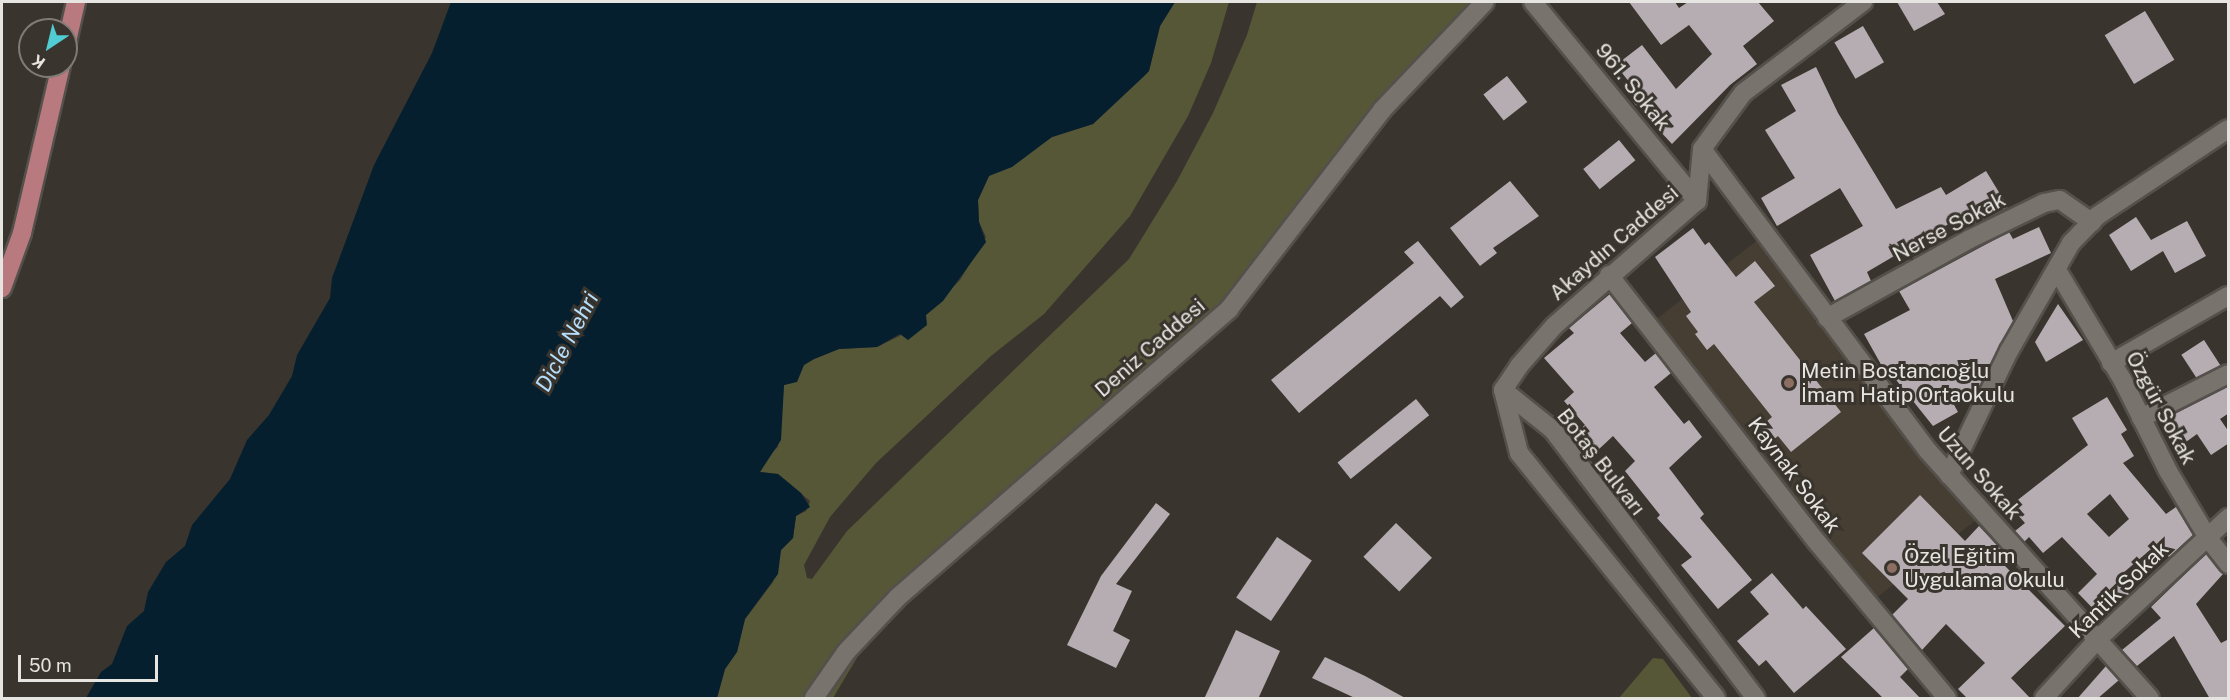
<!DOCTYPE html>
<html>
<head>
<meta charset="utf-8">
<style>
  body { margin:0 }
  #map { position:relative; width:2230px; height:700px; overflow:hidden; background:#39352e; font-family:"Public Sans",sans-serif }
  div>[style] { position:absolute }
  .built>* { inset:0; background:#463e33; transform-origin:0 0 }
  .green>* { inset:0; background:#555737 }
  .water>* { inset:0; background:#061f2e }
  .building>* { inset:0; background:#b6adb2; transform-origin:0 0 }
  .roads { filter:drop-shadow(2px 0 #54504b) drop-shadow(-2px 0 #54504b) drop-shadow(0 2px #54504b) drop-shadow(0 -2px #54504b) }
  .minor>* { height:18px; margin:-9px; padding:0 9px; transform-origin:9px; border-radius:9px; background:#78736c }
  .major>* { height:18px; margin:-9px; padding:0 9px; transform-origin:9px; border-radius:9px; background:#b87a7e }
  .dots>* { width:16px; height:16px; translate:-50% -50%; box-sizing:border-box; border:3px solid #39352e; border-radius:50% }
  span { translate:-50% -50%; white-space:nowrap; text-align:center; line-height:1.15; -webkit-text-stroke:6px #39352e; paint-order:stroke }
  .street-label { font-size:21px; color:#e7e5e1 }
  .poi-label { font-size:21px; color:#e7e5e1 }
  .left { translate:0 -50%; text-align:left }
  .water-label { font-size:22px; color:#b4defc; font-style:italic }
  .frame { position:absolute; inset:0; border:3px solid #e7e5e1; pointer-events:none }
  .north { position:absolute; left:18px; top:18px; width:60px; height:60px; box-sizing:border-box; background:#39352e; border:2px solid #7f7b76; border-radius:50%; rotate:215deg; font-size:16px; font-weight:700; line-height:24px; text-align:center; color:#e7e5e1 }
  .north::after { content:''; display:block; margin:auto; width:21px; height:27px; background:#51ccd2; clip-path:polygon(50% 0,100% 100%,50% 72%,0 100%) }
  .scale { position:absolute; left:18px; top:655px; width:140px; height:27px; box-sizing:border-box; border:3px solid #e7e5e1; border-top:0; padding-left:8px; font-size:18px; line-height:21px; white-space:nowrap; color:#e7e5e1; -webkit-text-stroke:4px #39352e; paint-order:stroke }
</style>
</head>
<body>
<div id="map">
  <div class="built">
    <div style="left:1759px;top:239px;width:355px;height:129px;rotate:52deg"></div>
  </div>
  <div class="green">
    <div style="clip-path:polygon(1175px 2px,1229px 2px,1211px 63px,1188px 116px,1130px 216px,1044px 314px,991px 356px,876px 463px,830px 517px,804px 565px,807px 578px,812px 579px,847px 531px,1129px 259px,1177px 181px,1213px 113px,1247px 35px,1257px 2px,1485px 2px,1417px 69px,1260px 274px,898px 598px,905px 607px,861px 651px,833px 698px,717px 698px,725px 669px,737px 652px,745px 619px,773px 582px,781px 550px,793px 538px,796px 516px,806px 511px,810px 501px,778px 474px,760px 472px,767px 457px,778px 447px,784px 385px,792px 383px,804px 365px,814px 359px,839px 349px,877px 347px,926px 323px,926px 315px,960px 280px,986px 237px,979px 222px,978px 200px,989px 176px,1052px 137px,1093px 124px,1142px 78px,1149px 71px,1160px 26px)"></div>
    <div style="clip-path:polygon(1653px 658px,1663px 659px,1692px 698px,1619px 698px)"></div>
  </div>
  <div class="water">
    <div style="clip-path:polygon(451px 2px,1175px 2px,1160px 26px,1149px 71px,1142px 78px,1093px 124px,1052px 137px,1012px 167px,989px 176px,978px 200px,979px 222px,986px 242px,943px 301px,926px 315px,927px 325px,908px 340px,900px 334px,877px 347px,839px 349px,814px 359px,804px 365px,797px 382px,784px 385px,781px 440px,760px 472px,778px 474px,801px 493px,810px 507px,796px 516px,793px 538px,781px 550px,778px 574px,745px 619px,737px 652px,725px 669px,717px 698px,86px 698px,101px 672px,112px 664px,127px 626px,144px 611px,148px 592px,166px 562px,185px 546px,192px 525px,230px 479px,247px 440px,269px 415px,292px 376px,297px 355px,330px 298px,332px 278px,374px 165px,432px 53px)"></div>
  </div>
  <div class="building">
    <div style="clip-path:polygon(1629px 2px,1675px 2px,1679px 8px,1688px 2px,1758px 2px,1774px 21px,1743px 46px,1757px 64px,1730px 85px,1672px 144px,1632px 101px,1639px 95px,1616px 65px,1642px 45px,1676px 89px,1712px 54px,1689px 25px,1661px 45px)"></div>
    <div style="clip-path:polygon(1897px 2px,1937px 2px,1945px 14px,1914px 31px)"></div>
    <div style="left:2145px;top:11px;width:57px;height:47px;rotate:59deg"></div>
    <div style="left:1863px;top:26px;width:42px;height:33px;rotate:60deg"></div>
    <div style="clip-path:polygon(1816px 67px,1838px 113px,1896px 209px,1941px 187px,1946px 195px,1986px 171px,2008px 207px,1976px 224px,1969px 212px,1867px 272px,1871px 281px,1835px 301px,1810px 255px,1863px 226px,1840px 188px,1777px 226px,1761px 198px,1795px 178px,1765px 130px,1796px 111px,1781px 85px)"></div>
    <div style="left:1507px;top:76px;width:33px;height:30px;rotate:52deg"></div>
    <div style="left:1619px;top:140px;width:26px;height:46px;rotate:51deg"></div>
    <div style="clip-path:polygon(1510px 181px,1539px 216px,1493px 248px,1497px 253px,1480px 266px,1450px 228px)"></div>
    <div style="clip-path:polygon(2136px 217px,2151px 240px,2187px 221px,2206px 256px,2175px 273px,2163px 251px,2131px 271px,2109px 235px)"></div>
    <div style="clip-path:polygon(2039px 227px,2051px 253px,1995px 279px,2013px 321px,1989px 366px,1980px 371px,1984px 377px,1979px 387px,1953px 403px,1958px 412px,1933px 426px,1893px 376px,1888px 377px,1864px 334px,1910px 310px,1899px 291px,2009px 232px,2013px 239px)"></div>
    <div style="clip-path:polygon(1693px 228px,1705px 245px,1709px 242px,1736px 277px,1755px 261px,1775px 286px,1754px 302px,1841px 412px,1791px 452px,1778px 436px,1773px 440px,1761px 426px,1772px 417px,1714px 344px,1707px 350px,1695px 334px,1698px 332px,1686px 316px,1691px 312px,1655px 257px)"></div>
    <div style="clip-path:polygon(1418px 241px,1464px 297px,1451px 308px,1440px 296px,1299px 413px,1271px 380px,1414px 263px,1404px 252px)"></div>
    <div style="clip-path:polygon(1610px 294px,1632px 323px,1620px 333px,1645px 362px,1656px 353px,1671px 373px,1654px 387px,1684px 424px,1689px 420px,1702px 437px,1669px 468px,1704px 514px,1700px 518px,1752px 580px,1718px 609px,1681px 565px,1692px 557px,1657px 518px,1660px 515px,1625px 471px,1635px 461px,1613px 436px,1598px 450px,1579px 430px,1585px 425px,1564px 401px,1574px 392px,1544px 358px,1574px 333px,1569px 328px)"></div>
    <div style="clip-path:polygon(2058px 304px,2083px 340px,2046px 362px,2035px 342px)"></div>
    <div style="left:2204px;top:340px;width:30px;height:27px;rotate:57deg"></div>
    <div style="clip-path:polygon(2229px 386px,2229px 413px,2220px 419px,2229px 432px,2229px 443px,2211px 455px,2197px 434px,2179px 447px,2161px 421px)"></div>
    <div style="clip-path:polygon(evenodd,2107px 397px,2127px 430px,2121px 434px,2134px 456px,2123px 463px,2166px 514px,2176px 507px,2193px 535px,2169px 557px,2157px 544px,2116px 579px,2129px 594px,2103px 619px,2078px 593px,2097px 574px,2062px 537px,2043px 553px,2029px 537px,2024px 542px,2015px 531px,2025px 523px,2010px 506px,2088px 445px,2072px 418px,2107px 397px,2110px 494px,2129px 519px,2109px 537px,2087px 514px,2110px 494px)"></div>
    <div style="left:1416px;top:399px;width:21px;height:101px;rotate:51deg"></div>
    <div style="clip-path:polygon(1920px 495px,1965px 541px,1979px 526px,2009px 558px,2003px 564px,2065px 626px,2011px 678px,2031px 699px,1968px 699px,1958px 689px,1985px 663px,1946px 624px,1922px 650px,1892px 615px,1908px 599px,1862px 553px)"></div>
    <div style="clip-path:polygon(1156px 503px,1170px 514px,1116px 584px,1132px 591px,1113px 631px,1130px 640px,1116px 668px,1067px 645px,1101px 576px)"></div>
    <div style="left:1396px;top:523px;width:50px;height:47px;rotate:44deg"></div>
    <div style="left:1277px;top:537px;width:42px;height:73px;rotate:34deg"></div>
    <div style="clip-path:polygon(2206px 554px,2223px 574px,2196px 604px,2221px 643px,2229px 639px,2229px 699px,2210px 699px,2174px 636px,2137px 666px,2122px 650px,2161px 618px,2151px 607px)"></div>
    <div style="clip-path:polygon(1772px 573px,1803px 609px,1806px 606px,1846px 649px,1794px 693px,1766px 660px,1759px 666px,1737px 641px,1769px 614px,1750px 592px)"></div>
    <div style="clip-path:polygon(1874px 628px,1908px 669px,1900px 677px,1921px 699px,1884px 699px,1841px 657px)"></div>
    <div style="clip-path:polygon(1236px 630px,1280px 651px,1258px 699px,1204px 699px)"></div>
    <div style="clip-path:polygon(1325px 657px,1365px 676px,1407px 699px,1357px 699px,1312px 678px)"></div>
    <div style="clip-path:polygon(2106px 666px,2119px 680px,2097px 699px,2077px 699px)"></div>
  </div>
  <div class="roads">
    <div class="minor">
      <div style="left:1533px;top:2px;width:258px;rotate:50.5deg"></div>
      <div style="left:1702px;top:149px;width:377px;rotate:53.2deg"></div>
      <div style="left:1928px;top:451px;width:332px;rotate:48.1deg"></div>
      <div style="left:2057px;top:270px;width:127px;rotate:59.2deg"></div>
      <div style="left:2122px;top:379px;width:103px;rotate:63.4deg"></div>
      <div style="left:2168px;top:471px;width:78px;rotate:59.2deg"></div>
      <div style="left:2208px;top:538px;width:33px;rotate:52deg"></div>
      <div style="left:1609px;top:275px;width:338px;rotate:52.1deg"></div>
      <div style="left:1817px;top:542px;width:203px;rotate:50.2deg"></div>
      <div style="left:1827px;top:318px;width:163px;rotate:-28.9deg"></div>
      <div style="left:1970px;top:239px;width:82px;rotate:-25.9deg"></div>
      <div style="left:2044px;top:203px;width:16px;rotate:-11deg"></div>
      <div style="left:2060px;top:200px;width:39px;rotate:35deg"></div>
      <div style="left:2111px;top:363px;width:135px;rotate:-29.8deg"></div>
      <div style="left:1503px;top:390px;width:29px;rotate:-56deg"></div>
      <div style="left:1519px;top:366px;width:53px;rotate:-48.8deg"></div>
      <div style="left:1554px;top:326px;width:190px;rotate:-41.2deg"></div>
      <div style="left:1697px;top:201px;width:52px;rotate:-84.5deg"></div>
      <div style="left:1702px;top:149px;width:69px;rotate:-53.8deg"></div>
      <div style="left:1743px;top:93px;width:151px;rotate:-37.2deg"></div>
      <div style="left:1503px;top:390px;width:64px;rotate:38.7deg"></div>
      <div style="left:1553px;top:430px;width:336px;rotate:52.9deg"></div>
      <div style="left:1503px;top:390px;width:65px;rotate:75.7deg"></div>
      <div style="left:1519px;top:453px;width:314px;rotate:51.2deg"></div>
      <div style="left:2141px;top:418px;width:97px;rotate:-26.8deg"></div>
      <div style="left:1949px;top:475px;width:138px;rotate:-64.2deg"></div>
      <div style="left:2009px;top:351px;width:125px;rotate:-60.1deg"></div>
      <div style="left:2071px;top:243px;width:37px;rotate:-46deg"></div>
      <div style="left:2097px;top:216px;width:157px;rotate:-33.6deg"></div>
      <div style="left:814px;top:698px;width:56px;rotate:-55.2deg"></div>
      <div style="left:846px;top:652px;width:76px;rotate:-46.6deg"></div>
      <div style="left:898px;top:597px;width:439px;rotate:-41deg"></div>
      <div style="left:1229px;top:309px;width:251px;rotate:-52.4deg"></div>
      <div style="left:1382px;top:110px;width:149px;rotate:-46.4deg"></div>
      <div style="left:2044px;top:698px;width:80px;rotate:-47.5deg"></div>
      <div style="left:2098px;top:639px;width:178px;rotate:-42.9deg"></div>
    </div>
    <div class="major">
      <div style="left:66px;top:46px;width:45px;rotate:-77.2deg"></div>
      <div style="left:2px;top:288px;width:59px;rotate:-70deg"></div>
      <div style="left:22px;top:233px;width:171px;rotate:-76.9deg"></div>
    </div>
  </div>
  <div class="dots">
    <div style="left:1789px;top:383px;background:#8d6e63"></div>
    <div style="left:1892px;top:568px;background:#8d6e63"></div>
  </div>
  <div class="street-label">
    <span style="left:1633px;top:87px;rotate:51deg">961. Sokak</span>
    <span style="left:1949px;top:227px;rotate:-28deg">Nerse Sokak</span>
    <span style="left:1614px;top:243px;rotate:-41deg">Akaydın Caddesi</span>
    <span style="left:1150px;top:348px;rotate:-41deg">Deniz Caddesi</span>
    <span style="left:2161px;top:408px;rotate:62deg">Özgür Sokak</span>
    <span style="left:1601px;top:462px;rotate:52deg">Botaş Bulvarı</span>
    <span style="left:1979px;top:473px;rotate:49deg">Uzun Sokak</span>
    <span style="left:1794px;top:475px;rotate:53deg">Kaynak Sokak</span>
    <span style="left:2119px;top:590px;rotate:-44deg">Kantik Sokak</span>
  </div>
  <div class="poi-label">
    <span class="left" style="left:1801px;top:383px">Metin Bostancıoğlu<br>İmam Hatip Ortaokulu</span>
    <span class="left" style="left:1904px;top:568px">Özel Eğitim<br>Uygulama Okulu</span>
  </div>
  <div class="water-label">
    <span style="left:567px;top:342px;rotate:-62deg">Dicle Nehri</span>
  </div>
  <div class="frame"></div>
  <div class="north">K</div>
  <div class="scale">50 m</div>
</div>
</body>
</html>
